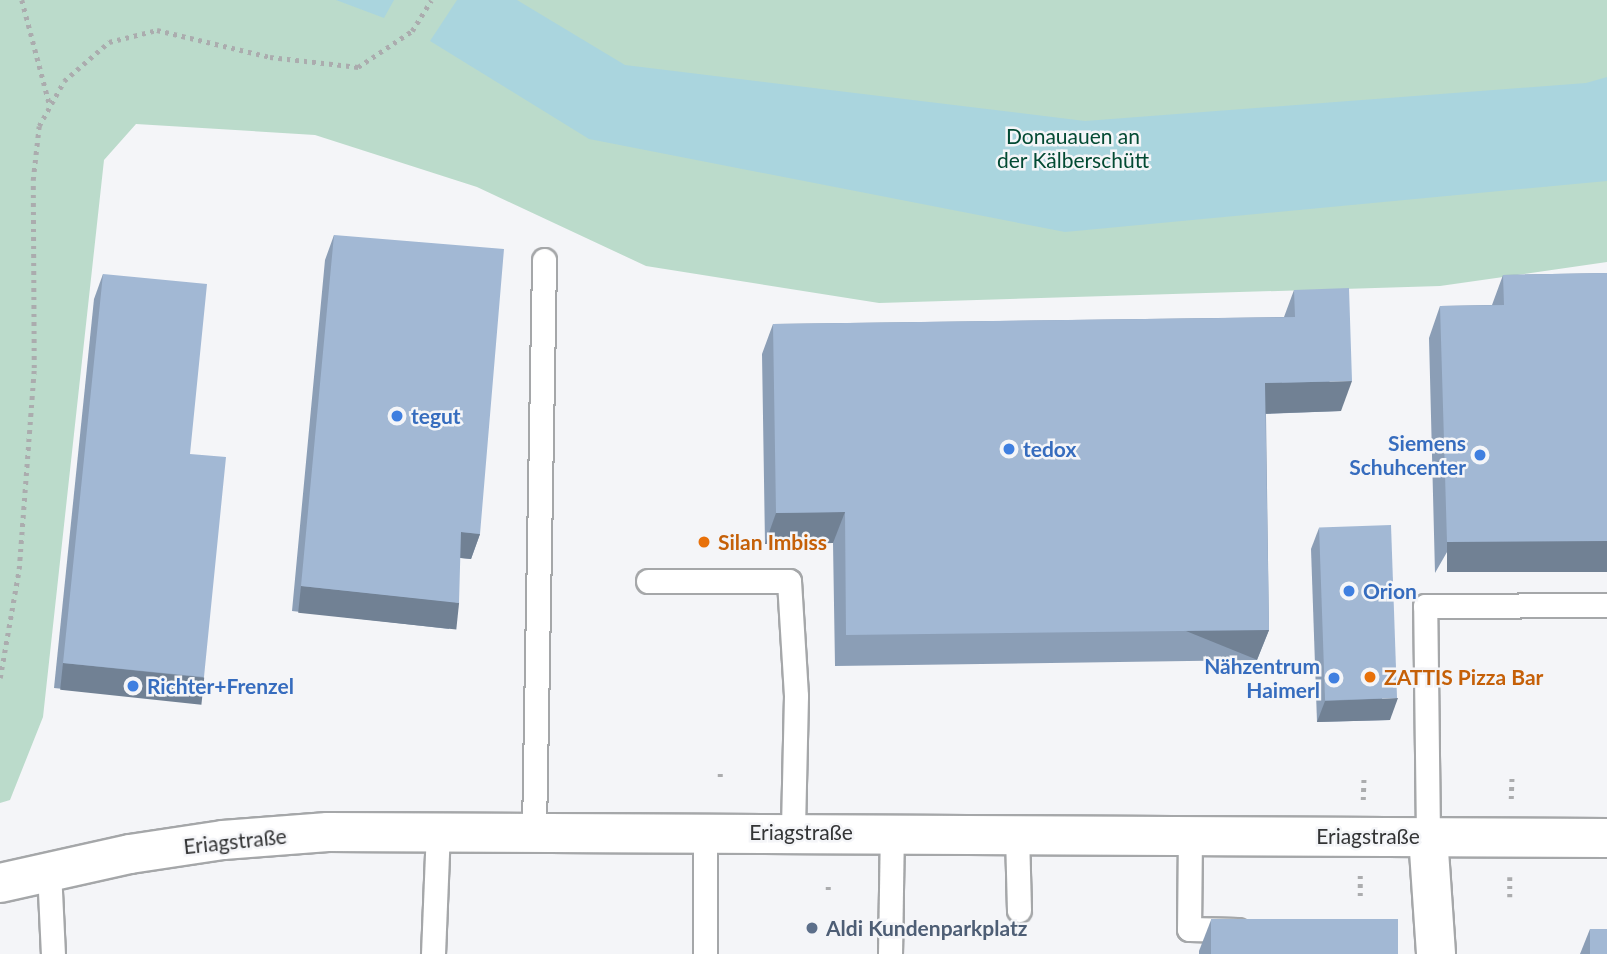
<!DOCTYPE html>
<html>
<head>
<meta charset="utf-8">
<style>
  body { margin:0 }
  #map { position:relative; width:1607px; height:954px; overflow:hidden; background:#f4f5f8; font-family:Lato,sans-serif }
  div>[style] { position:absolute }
  .green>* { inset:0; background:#bbdbcb }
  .water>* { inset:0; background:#aad5de }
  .path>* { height:4.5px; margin-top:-2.25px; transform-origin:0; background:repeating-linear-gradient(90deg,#abacae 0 3.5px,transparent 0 8.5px) }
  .roads { filter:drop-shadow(2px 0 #a5a7a9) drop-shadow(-2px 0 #a5a7a9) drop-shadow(0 2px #a5a7a9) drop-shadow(0 -2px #a5a7a9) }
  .lane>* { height:23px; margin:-11.5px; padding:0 11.5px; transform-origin:11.5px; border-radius:11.5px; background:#fff }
  .street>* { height:38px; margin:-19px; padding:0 19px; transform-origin:19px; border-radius:19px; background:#fff }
  .secondary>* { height:38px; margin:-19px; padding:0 19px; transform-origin:19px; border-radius:19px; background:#fff }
  .wall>* { inset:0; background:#8b9eb6 }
  .shaded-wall>* { inset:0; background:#718194; transform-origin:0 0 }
  .building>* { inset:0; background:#a2b8d4; transform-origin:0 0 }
  .dots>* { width:19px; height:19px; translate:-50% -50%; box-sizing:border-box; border:4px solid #f4f5f8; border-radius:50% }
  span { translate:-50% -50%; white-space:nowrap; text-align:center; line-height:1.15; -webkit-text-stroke:5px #f4f5f8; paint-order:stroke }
  .park-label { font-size:21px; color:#034a33 }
  .shop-label { font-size:21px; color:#366cbe; font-weight:700 }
  .left { translate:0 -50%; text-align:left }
  .right { translate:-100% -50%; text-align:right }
  .food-label { font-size:21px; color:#c56008; font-weight:700 }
  .street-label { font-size:21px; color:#333435 }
  .service-label { font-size:21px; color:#4e5e75; font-weight:700 }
</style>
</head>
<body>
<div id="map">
  <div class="green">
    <div style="clip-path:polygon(0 0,1607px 0,1607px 262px,1440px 286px,879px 303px,646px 266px,477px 187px,315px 135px,136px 124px,104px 160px,43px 717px,10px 800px,0 803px)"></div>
  </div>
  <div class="water">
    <div style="clip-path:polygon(336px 0,394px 0,384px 18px)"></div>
    <div style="clip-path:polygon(457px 0,517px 0,625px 65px,1085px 121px,1586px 83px,1607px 77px,1607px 181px,1065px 232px,589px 139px,430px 41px)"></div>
  </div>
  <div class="path">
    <div style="left:22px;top:0;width:110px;rotate:75.2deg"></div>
    <div style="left:0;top:678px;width:111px;rotate:-80.1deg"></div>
    <div style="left:19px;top:569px;width:202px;rotate:-85.7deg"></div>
    <div style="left:34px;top:368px;width:188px;rotate:-90.3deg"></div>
    <div style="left:33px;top:180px;width:54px;rotate:-83.7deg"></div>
    <div style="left:39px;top:126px;width:51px;rotate:-60.9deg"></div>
    <div style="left:64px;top:81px;width:60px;rotate:-40.9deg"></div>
    <div style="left:109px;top:42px;width:49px;rotate:-14deg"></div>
    <div style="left:157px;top:30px;width:116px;rotate:13.4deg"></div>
    <div style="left:270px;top:57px;width:89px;rotate:6.5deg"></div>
    <div style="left:358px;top:67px;width:65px;rotate:-33.7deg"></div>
    <div style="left:412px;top:31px;width:36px;rotate:-58deg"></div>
    <div style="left:720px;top:777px;width:8px;rotate:-90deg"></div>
    <div style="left:1511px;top:799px;width:24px;rotate:-88deg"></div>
    <div style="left:1363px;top:800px;width:23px;rotate:-88deg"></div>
    <div style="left:1510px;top:877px;width:20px;rotate:90deg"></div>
    <div style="left:828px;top:890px;width:8px;rotate:-90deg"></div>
    <div style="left:1360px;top:896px;width:21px;rotate:-90deg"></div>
  </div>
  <div class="roads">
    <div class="lane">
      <div style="left:648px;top:581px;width:141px"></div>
      <div style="left:789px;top:581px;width:115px;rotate:86.5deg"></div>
      <div style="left:796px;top:696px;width:136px;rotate:91.3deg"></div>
      <div style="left:534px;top:830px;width:570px;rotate:-88.99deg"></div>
      <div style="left:1017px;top:834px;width:76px;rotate:88.5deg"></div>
      <div style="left:1190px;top:835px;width:94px;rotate:90.6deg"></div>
      <div style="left:1189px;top:929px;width:49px;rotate:1.2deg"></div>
      <div style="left:1428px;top:836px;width:230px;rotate:-90.7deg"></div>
      <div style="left:1425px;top:606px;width:182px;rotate:-0.3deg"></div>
      <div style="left:49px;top:870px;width:84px;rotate:87.3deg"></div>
      <div style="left:433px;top:954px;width:124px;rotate:-87.7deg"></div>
      <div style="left:705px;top:954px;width:123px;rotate:-90deg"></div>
      <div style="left:890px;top:954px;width:121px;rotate:-89.1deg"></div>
    </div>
    <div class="street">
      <div style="left:1428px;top:836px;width:118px;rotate:86.1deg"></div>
    </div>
    <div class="secondary">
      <div style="left:0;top:883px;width:133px;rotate:-12.6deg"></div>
      <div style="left:130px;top:854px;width:94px;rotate:-8.6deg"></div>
      <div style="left:223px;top:840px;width:105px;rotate:-4.4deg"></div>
      <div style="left:328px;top:832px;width:1279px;rotate:0.27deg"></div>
    </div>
  </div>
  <div class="wall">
    <div style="clip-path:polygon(334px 235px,480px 534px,471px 559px,460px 558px,449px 629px,292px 611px,325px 260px)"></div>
    <div style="clip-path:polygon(1607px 273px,1435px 573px,1429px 338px,1440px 306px,1492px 305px,1503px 275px)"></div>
    <div style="clip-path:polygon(103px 274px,190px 454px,204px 677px,195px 703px,54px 688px,94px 299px)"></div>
    <div style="clip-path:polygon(1294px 290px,1341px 411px,1266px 414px,1269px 630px,1257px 660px,835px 666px,833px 543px,765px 544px,762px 354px,773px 324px,1284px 317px)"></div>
    <div style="clip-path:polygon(1319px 528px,1390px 720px,1317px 722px,1311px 549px)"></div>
    <div style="clip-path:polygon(1211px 920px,1398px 954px,1199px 954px,1199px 951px)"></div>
    <div style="clip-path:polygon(1590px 929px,1607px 954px,1580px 954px)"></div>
  </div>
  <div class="shaded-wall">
    <div style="clip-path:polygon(1352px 381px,1341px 411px,1254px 414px,1265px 383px)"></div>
    <div style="clip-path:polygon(845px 512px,833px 543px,765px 544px,776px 513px)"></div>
    <div style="clip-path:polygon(461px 532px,480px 534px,471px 559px,452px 557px)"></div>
    <div style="left:1607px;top:541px;width:31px;height:160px;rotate:90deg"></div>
    <div style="left:301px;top:586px;width:159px;height:27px;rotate:6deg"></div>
    <div style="left:1269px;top:630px;width:32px;height:423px;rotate:112deg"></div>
    <div style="left:63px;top:663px;width:142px;height:27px;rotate:6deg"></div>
    <div style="clip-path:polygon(1398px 698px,1390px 720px,1317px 722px,1325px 701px)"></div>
  </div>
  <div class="building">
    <div style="clip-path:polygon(334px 235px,504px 249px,480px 534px,461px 532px,459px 603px,301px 586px)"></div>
    <div style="clip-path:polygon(1607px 273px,1607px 541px,1447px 542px,1440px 306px,1504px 305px,1503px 275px)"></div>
    <div style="clip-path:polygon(103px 274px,207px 284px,190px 454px,226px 457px,204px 677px,63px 663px)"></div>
    <div style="clip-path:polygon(1349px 288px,1352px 381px,1265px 383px,1269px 630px,846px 635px,845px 512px,776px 513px,773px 324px,1295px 317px,1294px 290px)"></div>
    <div style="left:1391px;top:525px;width:173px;height:72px;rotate:88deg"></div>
    <div style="left:1398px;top:919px;width:35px;height:187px;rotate:90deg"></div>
    <div style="left:1590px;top:929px;width:17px;height:25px"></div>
  </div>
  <div class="dots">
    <div style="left:397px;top:416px;background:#3f7fe0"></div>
    <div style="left:1009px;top:449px;background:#3f7fe0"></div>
    <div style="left:1480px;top:455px;background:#3f7fe0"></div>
    <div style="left:704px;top:542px;background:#e8710a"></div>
    <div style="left:1349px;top:591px;background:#3f7fe0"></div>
    <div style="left:1370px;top:677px;background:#e8710a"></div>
    <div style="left:1334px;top:678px;background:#3f7fe0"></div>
    <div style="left:133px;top:686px;background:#3f7fe0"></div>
    <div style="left:812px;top:928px;background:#5c6f8a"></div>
  </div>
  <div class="park-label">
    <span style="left:1073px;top:148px">Donauauen an<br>der Kälberschütt</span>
  </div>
  <div class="shop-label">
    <span class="left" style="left:411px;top:416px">tegut</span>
    <span class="right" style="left:1466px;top:455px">Siemens<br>Schuhcenter</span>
    <span class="left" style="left:1023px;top:449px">tedox</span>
    <span class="left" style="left:1363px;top:591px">Orion</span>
    <span class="right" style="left:1320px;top:678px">Nähzentrum<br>Haimerl</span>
    <span class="left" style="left:147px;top:686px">Richter+Frenzel</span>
  </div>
  <div class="food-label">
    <span class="left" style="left:718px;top:542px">Silan Imbiss</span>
    <span class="left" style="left:1384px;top:677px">ZATTIS Pizza Bar</span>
  </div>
  <div class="street-label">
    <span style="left:801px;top:832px">Eriagstraße</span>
    <span style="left:1368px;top:836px">Eriagstraße</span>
    <span style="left:235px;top:841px;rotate:-6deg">Eriagstraße</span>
  </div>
  <div class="service-label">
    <span class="left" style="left:826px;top:928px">Aldi Kundenparkplatz</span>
  </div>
</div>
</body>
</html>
